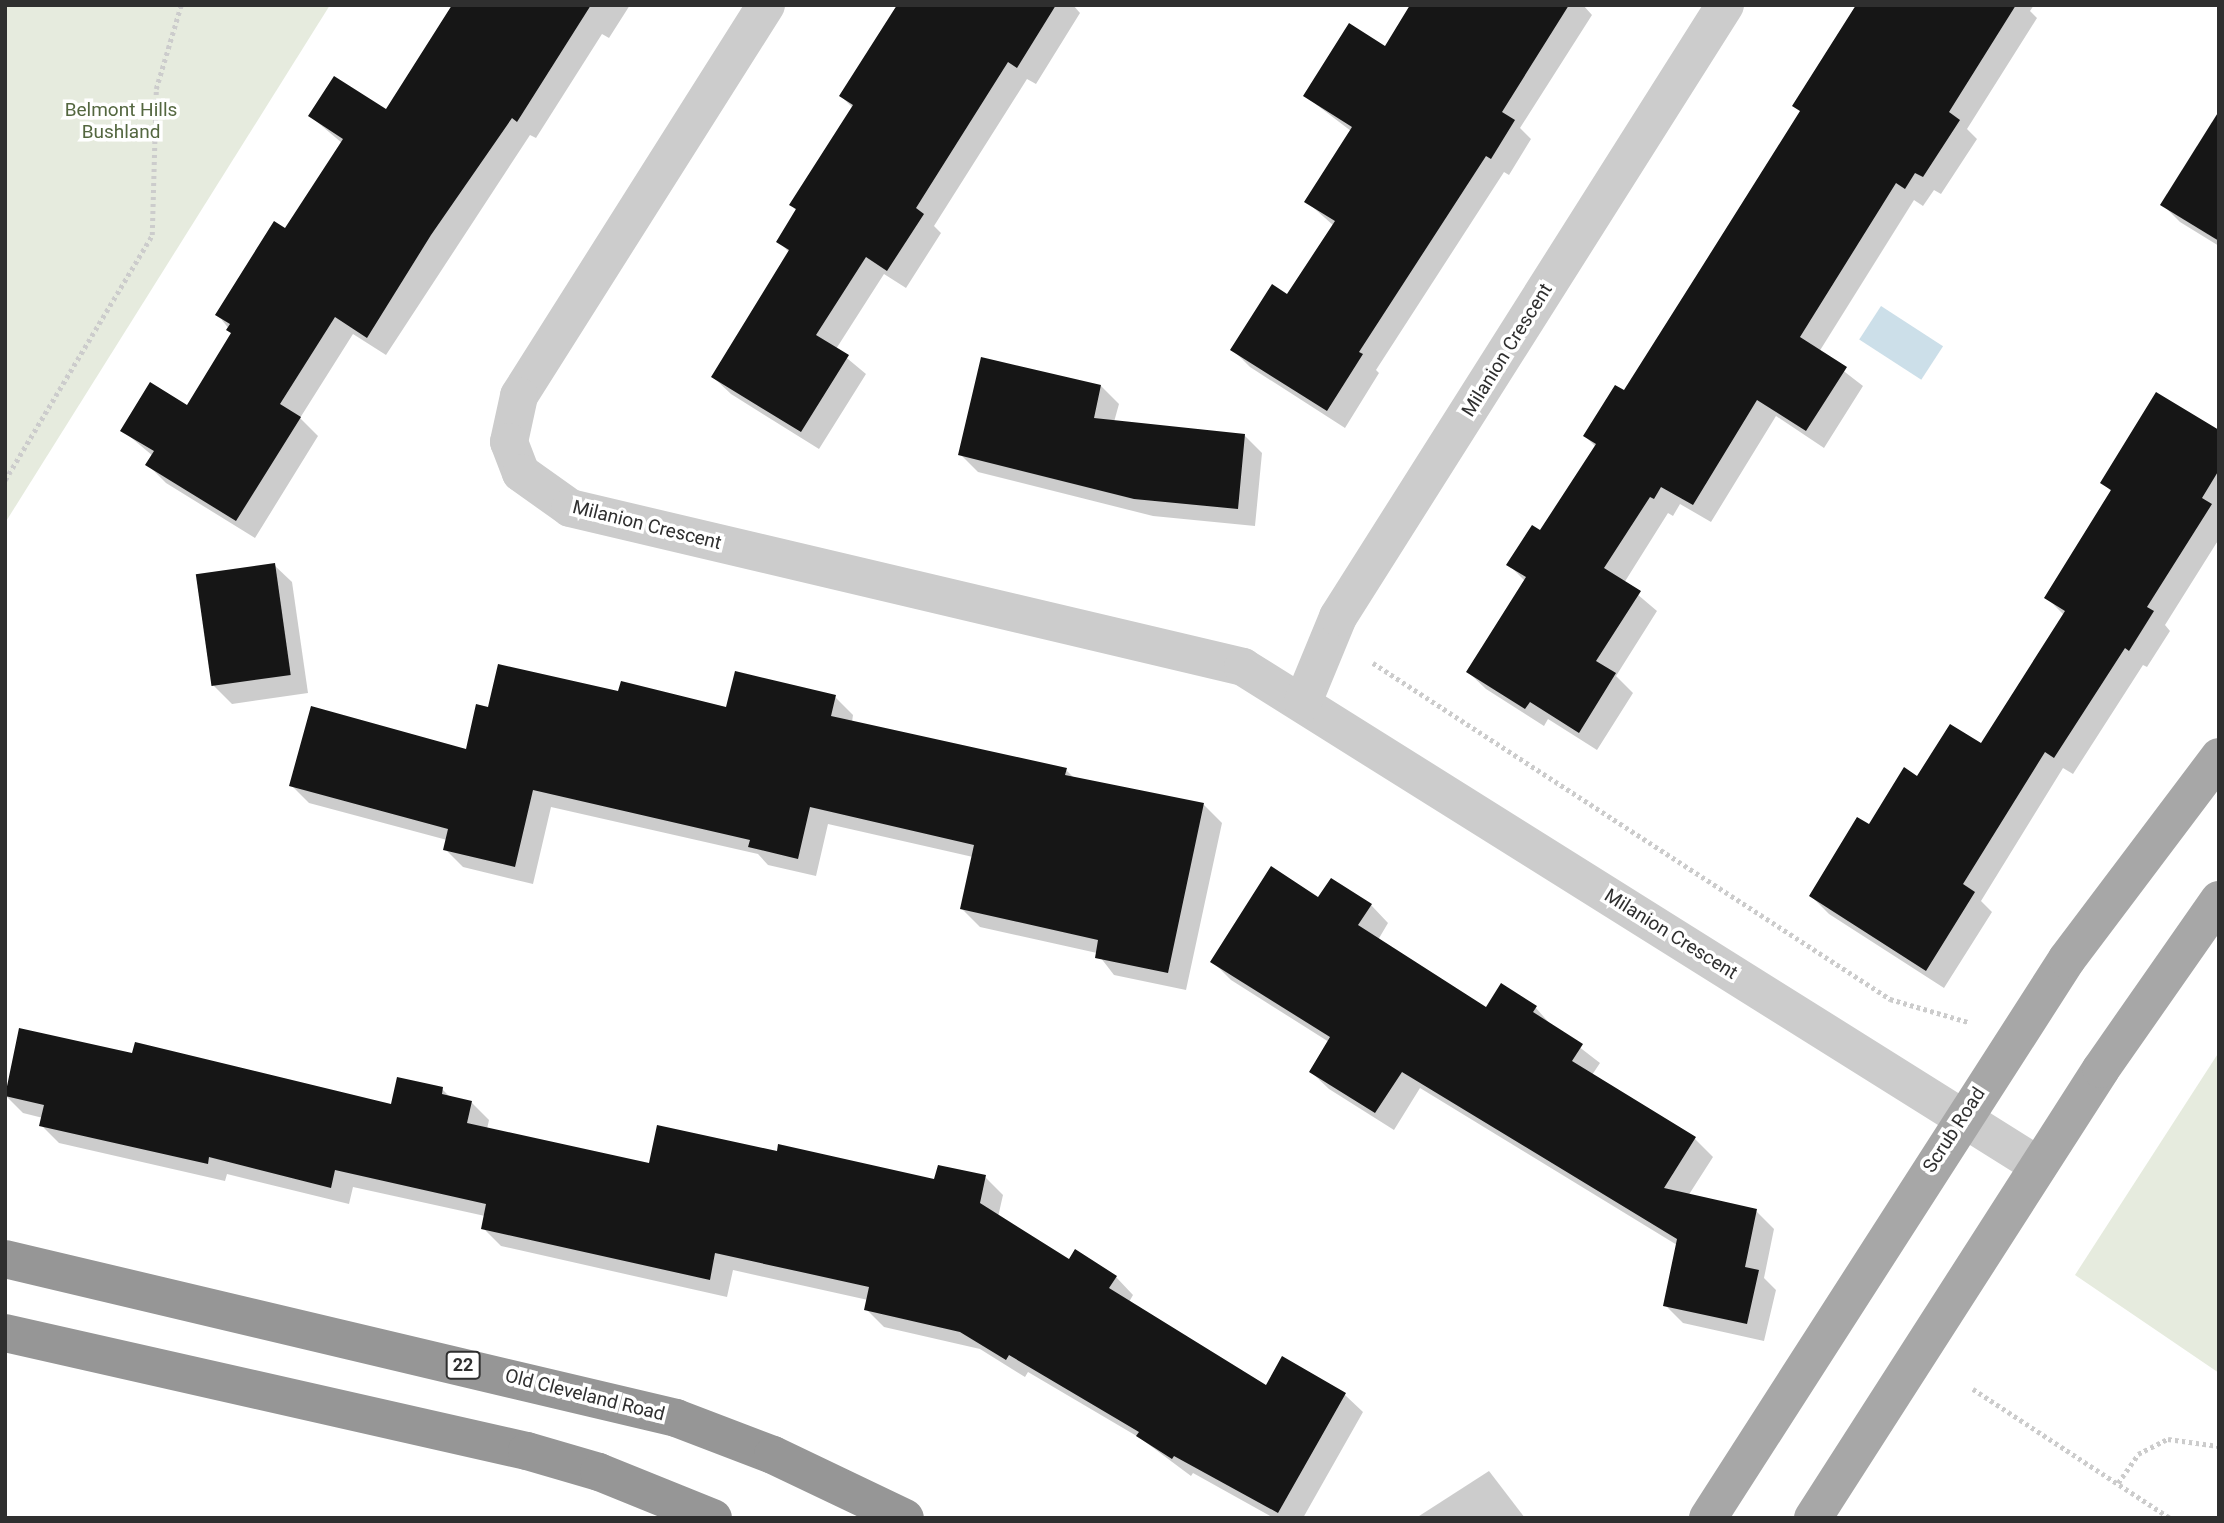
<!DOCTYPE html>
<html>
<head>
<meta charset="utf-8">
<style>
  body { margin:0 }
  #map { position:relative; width:2224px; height:1523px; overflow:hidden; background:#fff; font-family:Roboto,sans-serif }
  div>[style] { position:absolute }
  .green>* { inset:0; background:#e6ebde }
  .water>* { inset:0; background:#ccdfe9; transform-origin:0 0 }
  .shadow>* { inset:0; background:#0003 }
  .building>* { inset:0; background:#161616; transform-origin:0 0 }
  .path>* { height:4.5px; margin-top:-2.25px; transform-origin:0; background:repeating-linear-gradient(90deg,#ccc 0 3.5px,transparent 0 7px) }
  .minor>* { height:38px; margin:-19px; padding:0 19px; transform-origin:19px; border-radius:19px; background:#ccc }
  .major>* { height:38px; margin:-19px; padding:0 19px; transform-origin:19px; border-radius:19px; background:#a7a7a7 }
  .highway>* { height:38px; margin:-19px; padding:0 19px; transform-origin:19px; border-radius:19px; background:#969696 }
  span { translate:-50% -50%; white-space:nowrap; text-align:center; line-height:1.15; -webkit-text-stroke:7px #fff; paint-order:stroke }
  .shield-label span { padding:2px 5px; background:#fff; border:2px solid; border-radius:5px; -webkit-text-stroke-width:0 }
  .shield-label { font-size:18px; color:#2f2f2f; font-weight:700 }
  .park-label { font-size:19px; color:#546740 }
  .street-label { font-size:19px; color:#2f2f2f }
  .frame { position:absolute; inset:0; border:7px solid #2f2f2f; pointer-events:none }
</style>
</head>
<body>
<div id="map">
  <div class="green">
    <div style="clip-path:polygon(5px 5px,330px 5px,5px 523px)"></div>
    <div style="clip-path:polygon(2219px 1052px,2219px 1373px,2075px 1275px)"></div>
  </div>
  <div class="water">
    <div style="left:1881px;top:306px;width:74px;height:40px;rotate:33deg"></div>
  </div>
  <div class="shadow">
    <div style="clip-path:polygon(454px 5px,630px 5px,609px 38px,602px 34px,536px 138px,530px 135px,386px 355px,353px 334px,300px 418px,318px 436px,255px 538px,166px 483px,148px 465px,153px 456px,122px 430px,188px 408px,233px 334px,218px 315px,286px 230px,342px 143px,310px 116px,386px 111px)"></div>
    <div style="clip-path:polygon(909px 5px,1073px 5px,1080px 13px,1036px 84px,1027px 79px,934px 226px,941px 233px,906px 288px,884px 274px,836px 349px,866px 374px,819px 449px,731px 394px,713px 377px,789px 252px,778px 241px,797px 211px,791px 205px,853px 108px,841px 96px)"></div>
    <div style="clip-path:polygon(1412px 5px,1583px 5px,1592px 15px,1520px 128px,1531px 139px,1509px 175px,1504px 172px,1376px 370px,1379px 373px,1345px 428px,1250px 367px,1232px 349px,1288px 296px,1334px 226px,1306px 201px,1351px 131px,1305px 96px,1385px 48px)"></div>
    <div style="clip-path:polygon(1877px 5px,2034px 5px,2030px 11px,2037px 18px,1967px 129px,1977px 139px,1941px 194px,1934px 190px,1923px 206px,1914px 200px,1819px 352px,1863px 386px,1824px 448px,1776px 416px,1711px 522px,1680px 504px,1673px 516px,1668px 513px,1624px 583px,1657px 611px,1616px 676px,1633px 693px,1597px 750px,1548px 719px,1544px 726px,1486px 689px,1468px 672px,1525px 581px,1509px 565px,1541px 533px,1596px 447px,1585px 436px,1624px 392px)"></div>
    <div style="clip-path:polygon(2219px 124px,2219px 246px,2180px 222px,2162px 204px)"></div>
    <div style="clip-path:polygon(1101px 386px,1119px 404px,1114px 422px,1244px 435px,1262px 453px,1255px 526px,1153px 516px,978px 472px,960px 454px)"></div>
    <div style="clip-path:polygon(2219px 432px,2219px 539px,2165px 625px,2170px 631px,2147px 667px,2143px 665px,2073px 774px,2063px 768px,1981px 901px,1992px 912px,1944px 988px,1829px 914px,1811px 896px,1869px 826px,1918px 778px,1982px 745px,2064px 615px,2046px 597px,2112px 492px,2102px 482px)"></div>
    <div style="clip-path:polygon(274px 565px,292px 582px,308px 693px,232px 704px,214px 686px)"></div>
    <div style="clip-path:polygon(619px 694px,728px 709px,835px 697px,853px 715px,852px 722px,1066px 770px,1074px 778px,1204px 805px,1222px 823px,1186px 990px,1114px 975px,1097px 953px,980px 927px,962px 909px,973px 857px,828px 824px,816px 876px,768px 865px,758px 854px,551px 807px,533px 884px,463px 867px,445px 849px,447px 840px,309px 803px,291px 785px,467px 751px,489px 709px)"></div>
    <div style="clip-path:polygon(1319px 899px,1371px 905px,1388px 923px,1378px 940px,1487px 1009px,1535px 1007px,1552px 1026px,1600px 1063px,1592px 1075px,1695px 1139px,1713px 1157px,1688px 1196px,1756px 1211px,1774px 1229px,1764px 1278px,1776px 1290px,1764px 1341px,1683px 1323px,1665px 1305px,1677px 1245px,1420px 1088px,1394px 1130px,1329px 1089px,1311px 1072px,1329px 1042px,1231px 980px,1213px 962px)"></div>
    <div style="clip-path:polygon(134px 1056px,392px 1106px,442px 1089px,451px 1098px,471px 1102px,489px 1120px,487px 1129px,650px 1165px,778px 1153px,936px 1181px,985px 1177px,1003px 1195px,998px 1217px,1070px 1262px,1116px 1277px,1133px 1295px,1129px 1302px,1266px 1388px,1345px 1395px,1363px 1412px,1303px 1518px,1274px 1518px,1193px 1473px,1191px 1476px,1140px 1438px,1028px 1372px,1025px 1377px,980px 1349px,884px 1327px,866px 1309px,868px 1300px,733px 1270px,727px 1297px,501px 1246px,483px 1228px,485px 1216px,353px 1187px,349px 1204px,227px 1174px,225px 1181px,59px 1143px,41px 1125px,43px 1118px,23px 1113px,5px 1095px)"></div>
    <div style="clip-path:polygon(1489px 1471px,1525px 1518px,1416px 1518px)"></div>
  </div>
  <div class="building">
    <div style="clip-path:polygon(452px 5px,591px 5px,517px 122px,512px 118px,431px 235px,367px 338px,335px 317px,280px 404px,301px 417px,236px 521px,145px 465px,154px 451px,120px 431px,150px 382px,187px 405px,231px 333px,226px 330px,230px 324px,215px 315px,274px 221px,285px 228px,343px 139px,308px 116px,334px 76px,386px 109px)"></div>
    <div style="clip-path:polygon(897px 5px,1056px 5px,1017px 68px,1008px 62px,916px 208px,924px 214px,887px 271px,866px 257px,816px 335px,849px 355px,801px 432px,711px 377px,789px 250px,776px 242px,796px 209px,789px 205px,853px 105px,839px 96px)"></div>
    <div style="clip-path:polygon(1410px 5px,1569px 5px,1502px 112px,1515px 120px,1491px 159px,1486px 156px,1359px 352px,1363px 354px,1327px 411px,1230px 350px,1272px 284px,1287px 294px,1335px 221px,1304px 202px,1352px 127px,1303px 96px,1349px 23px,1385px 46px)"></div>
    <div style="clip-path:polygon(1856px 5px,2016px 5px,1949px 112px,1960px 120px,1923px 177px,1915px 173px,1905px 189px,1896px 183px,1800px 337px,1847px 367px,1806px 431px,1757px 400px,1693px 505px,1661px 487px,1654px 499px,1650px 497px,1604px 568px,1641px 591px,1596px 661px,1616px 673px,1579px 733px,1530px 702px,1525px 709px,1466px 672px,1526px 577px,1506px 565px,1532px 525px,1540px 530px,1596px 444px,1583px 436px,1615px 385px,1624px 390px,1698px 273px,1800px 111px,1792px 106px)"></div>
    <div style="clip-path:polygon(2219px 111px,2219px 241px,2160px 205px)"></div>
    <div style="clip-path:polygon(981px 357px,1101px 385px,1094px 418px,1245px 434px,1238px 509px,1134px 499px,958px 455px)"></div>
    <div style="clip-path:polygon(2156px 392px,2219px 430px,2219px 470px,2202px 498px,2212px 504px,2147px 607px,2154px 611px,2129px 651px,2125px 648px,2054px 758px,2045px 752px,1963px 884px,1975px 892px,1926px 971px,1809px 896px,1857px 817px,1869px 824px,1904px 767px,1917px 776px,1950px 724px,1981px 743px,2065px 611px,2044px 598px,2111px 490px,2100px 483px)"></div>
    <div style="left:275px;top:563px;width:113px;height:80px;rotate:82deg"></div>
    <div style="clip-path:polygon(498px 664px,618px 691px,621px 681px,726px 707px,735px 671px,836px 695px,831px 716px,1067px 768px,1065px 775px,1204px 803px,1168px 973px,1095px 958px,1098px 940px,960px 909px,974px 845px,810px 807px,798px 859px,748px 847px,750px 840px,533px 790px,515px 867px,443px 850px,448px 829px,289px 786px,311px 706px,466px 749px,476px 704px,488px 707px)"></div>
    <div style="clip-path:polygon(1271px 866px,1318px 897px,1331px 878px,1372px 904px,1358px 925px,1486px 1007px,1501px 983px,1537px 1006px,1533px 1012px,1583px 1044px,1572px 1061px,1696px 1137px,1664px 1188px,1757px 1209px,1745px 1267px,1759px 1270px,1747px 1324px,1663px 1306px,1677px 1239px,1402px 1072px,1375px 1113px,1309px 1072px,1330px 1037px,1210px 962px)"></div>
    <div style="clip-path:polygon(19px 1028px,132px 1053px,135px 1042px,391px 1104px,397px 1077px,443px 1087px,442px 1094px,472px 1101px,467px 1123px,649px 1163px,657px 1125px,777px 1151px,778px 1144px,934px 1179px,938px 1165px,986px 1175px,980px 1203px,1069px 1259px,1075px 1249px,1117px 1276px,1109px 1288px,1266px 1385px,1282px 1356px,1346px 1393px,1278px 1513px,1174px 1456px,1172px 1459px,1136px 1436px,1139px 1432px,1009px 1355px,1006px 1360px,960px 1332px,864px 1310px,869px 1287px,715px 1253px,710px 1280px,481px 1229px,486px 1204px,335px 1170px,331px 1188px,209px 1157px,208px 1164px,39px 1126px,44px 1105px,5px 1096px)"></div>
  </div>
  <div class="path">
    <div style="left:5px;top:480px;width:286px;rotate:-59deg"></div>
    <div style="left:152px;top:235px;width:146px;rotate:-88.4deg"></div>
    <div style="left:156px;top:89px;width:88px;rotate:-73.4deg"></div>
    <div style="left:1373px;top:663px;width:617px;rotate:33.02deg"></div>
    <div style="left:1890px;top:999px;width:81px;rotate:16.4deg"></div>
    <div style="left:1973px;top:1389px;width:235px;rotate:33.2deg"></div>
    <div style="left:2118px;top:1483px;width:35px;rotate:-55deg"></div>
    <div style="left:2138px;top:1454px;width:34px;rotate:-27deg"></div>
    <div style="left:2168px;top:1439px;width:51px;rotate:7.8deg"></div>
  </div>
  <div class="minor">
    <div style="left:766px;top:5px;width:462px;rotate:122.3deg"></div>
    <div style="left:519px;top:396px;width:47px;rotate:102.3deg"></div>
    <div style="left:509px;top:442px;width:33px;rotate:69deg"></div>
    <div style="left:521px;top:473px;width:60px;rotate:35.5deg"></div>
    <div style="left:570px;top:508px;width:692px;rotate:13.29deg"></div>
    <div style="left:1243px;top:667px;width:939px;rotate:32.08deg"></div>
    <div style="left:1303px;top:702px;width:92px;rotate:-67.6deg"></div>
    <div style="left:1338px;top:617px;width:724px;rotate:-57.69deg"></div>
  </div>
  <div class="major">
    <div style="left:1708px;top:1518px;width:664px;rotate:-57.29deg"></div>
    <div style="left:2067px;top:959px;width:253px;rotate:-53deg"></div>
    <div style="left:1813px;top:1518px;width:533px;rotate:-57.32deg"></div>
    <div style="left:2101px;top:1069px;width:206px;rotate:-55.1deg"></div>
  </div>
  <div class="highway">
    <div style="left:5px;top:1259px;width:690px;rotate:13.33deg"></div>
    <div style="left:676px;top:1418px;width:104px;rotate:20.9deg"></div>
    <div style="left:773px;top:1455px;width:146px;rotate:25.5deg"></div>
    <div style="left:5px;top:1333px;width:535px;rotate:12.74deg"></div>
    <div style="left:527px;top:1451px;width:75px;rotate:16.3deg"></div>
    <div style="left:599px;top:1472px;width:123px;rotate:22deg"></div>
  </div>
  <div class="shield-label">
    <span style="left:463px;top:1365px">22</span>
  </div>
  <div class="park-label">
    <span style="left:121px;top:121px">Belmont Hills<br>Bushland</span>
  </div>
  <div class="street-label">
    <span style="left:1507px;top:350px;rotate:-58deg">Milanion Crescent</span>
    <span style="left:647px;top:525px;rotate:14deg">Milanion Crescent</span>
    <span style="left:1671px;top:934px;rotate:32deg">Milanion Crescent</span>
    <span style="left:1954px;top:1130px;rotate:-57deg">Scrub Road</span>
    <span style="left:585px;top:1395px;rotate:14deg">Old Cleveland Road</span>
  </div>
  <div class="frame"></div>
</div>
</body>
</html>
